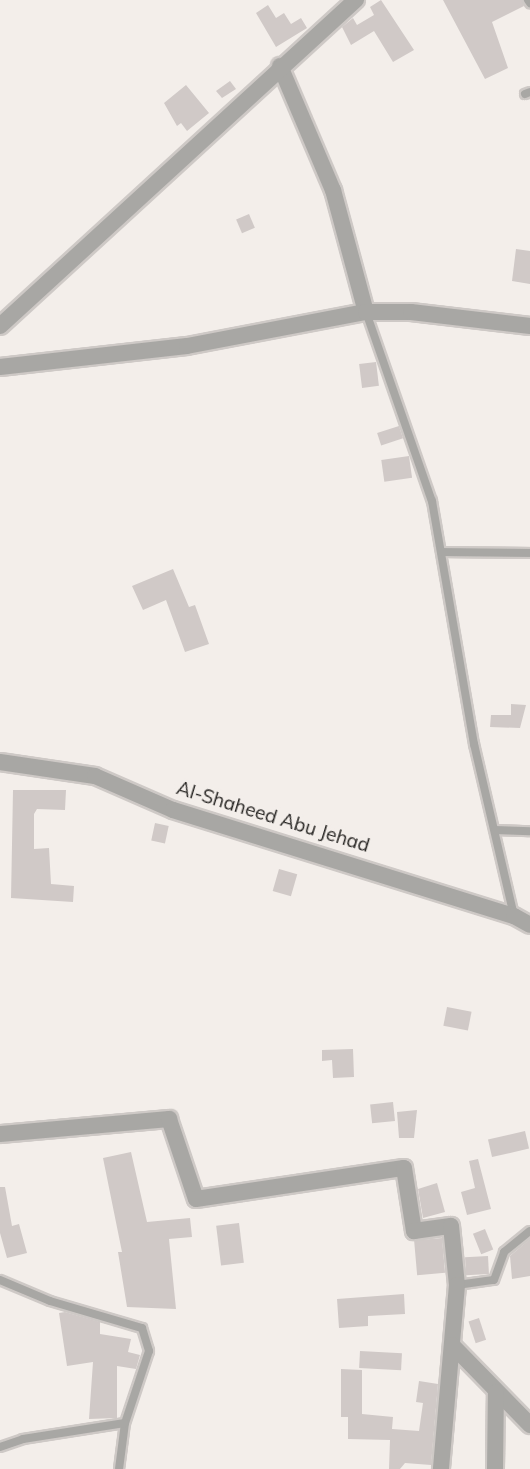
<!DOCTYPE html>
<html>
<head>
<meta charset="utf-8">
<style>
  body { margin:0 }
  #map { position:relative; width:530px; height:1469px; overflow:hidden; background:#f3eeea; font-family:Mulish,sans-serif }
  div>[style] { position:absolute }
  .building>* { inset:0; background:#d0c9c7; transform-origin:0 0 }
  .roads { filter:drop-shadow(2px 0 #cec9c6) drop-shadow(-2px 0 #cec9c6) drop-shadow(0 2px #cec9c6) drop-shadow(0 -2px #cec9c6) }
  .service>* { height:8px; margin:-4px; padding:0 4px; transform-origin:4px; border-radius:4px; background:#a8a7a4 }
  .minor>* { height:16px; margin:-8px; padding:0 8px; transform-origin:8px; border-radius:8px; background:#a8a7a4 }
  span { translate:-50% -50%; white-space:nowrap; text-align:center; line-height:1.15; -webkit-text-stroke:5px #f3eeea; paint-order:stroke }
  .street-label { font-size:19px; color:#252321 }
</style>
</head>
<body>
<div id="map">
  <div class="building">
    <div style="clip-path:polygon(381px 0,414px 50px,393px 62px,374px 31px,351px 45px,342px 27px,353px 18px,357px 25px,374px 15px,370px 7px)"></div>
    <div style="clip-path:polygon(443px 0,522px 0,524px 6px,492px 22px,508px 68px,485px 79px)"></div>
    <div style="clip-path:polygon(268px 5px,276px 18px,284px 13px,291px 24px,301px 18px,307px 28px,276px 47px,256px 13px)"></div>
    <div style="clip-path:polygon(230px 81px,236px 89px,222px 98px,216px 91px)"></div>
    <div style="clip-path:polygon(186px 85px,209px 113px,187px 131px,181px 123px,177px 126px,164px 103px)"></div>
    <div style="left:249px;top:214px;width:15px;height:14px;rotate:67deg"></div>
    <div style="clip-path:polygon(516px 249px,530px 251px,530px 284px,512px 281px)"></div>
    <div style="left:376px;top:362px;width:24px;height:17px;rotate:83deg"></div>
    <div style="left:399px;top:426px;width:13px;height:23px;rotate:72deg"></div>
    <div style="left:409px;top:456px;width:22px;height:28px;rotate:82deg"></div>
    <div style="clip-path:polygon(173px 569px,189px 607px,195px 605px,209px 644px,185px 652px,166px 600px,143px 610px,132px 586px)"></div>
    <div style="clip-path:polygon(511px 704px,526px 705px,520px 728px,490px 727px,491px 715px,511px 715px)"></div>
    <div style="clip-path:polygon(13px 790px,66px 790px,65px 810px,37px 809px,34px 814px,34px 849px,49px 848px,51px 884px,74px 886px,73px 902px,11px 898px)"></div>
    <div style="left:155px;top:823px;width:14px;height:18px;rotate:12deg"></div>
    <div style="left:279px;top:869px;width:19px;height:23px;rotate:16deg"></div>
    <div style="left:447px;top:1007px;width:25px;height:19px;rotate:11deg"></div>
    <div style="clip-path:polygon(353px 1049px,354px 1077px,333px 1078px,332px 1060px,322px 1061px,322px 1050px)"></div>
    <div style="left:393px;top:1102px;width:19px;height:23px;rotate:84deg"></div>
    <div style="clip-path:polygon(417px 1110px,414px 1138px,399px 1138px,397px 1112px)"></div>
    <div style="left:525px;top:1131px;width:18px;height:38px;rotate:77deg"></div>
    <div style="clip-path:polygon(131px 1152px,147px 1222px,190px 1218px,192px 1237px,169px 1239px,176px 1309px,127px 1307px,118px 1252px,122px 1252px,103px 1158px)"></div>
    <div style="clip-path:polygon(478px 1159px,491px 1209px,467px 1215px,461px 1192px,475px 1188px,469px 1161px)"></div>
    <div style="clip-path:polygon(437px 1183px,445px 1212px,423px 1218px,418px 1189px)"></div>
    <div style="clip-path:polygon(0 1187px,5px 1187px,12px 1226px,19px 1224px,27px 1253px,7px 1258px,0 1233px)"></div>
    <div style="left:239px;top:1223px;width:40px;height:23px;rotate:83deg"></div>
    <div style="left:485px;top:1229px;width:22px;height:13px;rotate:68deg"></div>
    <div style="left:442px;top:1238px;width:35px;height:28px;rotate:85deg"></div>
    <div style="clip-path:polygon(530px 1239px,530px 1276px,512px 1279px,510px 1256px)"></div>
    <div style="left:488px;top:1256px;width:18px;height:23px;rotate:87deg"></div>
    <div style="clip-path:polygon(404px 1294px,405px 1314px,368px 1316px,368px 1326px,339px 1328px,337px 1299px)"></div>
    <div style="clip-path:polygon(65px 1312px,100px 1322px,100px 1334px,131px 1339px,128px 1352px,140px 1355px,136px 1369px,117px 1366px,117px 1418px,89px 1419px,93px 1362px,67px 1366px,59px 1313px)"></div>
    <div style="left:479px;top:1318px;width:23px;height:11px;rotate:72deg"></div>
    <div style="left:360px;top:1351px;width:42px;height:17px;rotate:3deg"></div>
    <div style="clip-path:polygon(341px 1369px,362px 1370px,362px 1414px,393px 1417px,392px 1429px,419px 1431px,423px 1403px,416px 1402px,419px 1381px,438px 1384px,431px 1465px,405px 1463px,400px 1469px,389px 1469px,390px 1440px,348px 1439px,348px 1417px,341px 1417px)"></div>
  </div>
  <div class="roads">
    <div class="service">
      <div style="left:528px;top:0;width:4px;rotate:56deg"></div>
      <div style="left:525px;top:94px;width:5px;rotate:-22deg"></div>
      <div style="left:366px;top:312px;width:200px;rotate:70.8deg"></div>
      <div style="left:432px;top:501px;width:247px;rotate:80.2deg"></div>
      <div style="left:474px;top:744px;width:177px;rotate:76.9deg"></div>
      <div style="left:442px;top:552px;width:88px;rotate:0.7deg"></div>
      <div style="left:495px;top:830px;width:35px;rotate:2deg"></div>
      <div style="left:0;top:1280px;width:54px;rotate:22.8deg"></div>
      <div style="left:50px;top:1301px;width:96px;rotate:16.4deg"></div>
      <div style="left:142px;top:1328px;width:24px;rotate:73deg"></div>
      <div style="left:149px;top:1351px;width:76px;rotate:108.4deg"></div>
      <div style="left:125px;top:1423px;width:46px;rotate:97.4deg"></div>
      <div style="left:457px;top:1285px;width:37px;rotate:-8deg"></div>
      <div style="left:494px;top:1280px;width:30px;rotate:-70deg"></div>
      <div style="left:504px;top:1252px;width:33px;rotate:-39deg"></div>
      <div style="left:0;top:1447px;width:24px;rotate:-19deg"></div>
      <div style="left:23px;top:1439px;width:103px;rotate:-8.9deg"></div>
    </div>
    <div class="minor">
      <div style="left:280px;top:66px;width:135px;rotate:66.9deg"></div>
      <div style="left:333px;top:190px;width:126px;rotate:74.9deg"></div>
      <div style="left:0;top:326px;width:483px;rotate:-42.5deg"></div>
      <div style="left:0;top:367px;width:188px;rotate:-6.4deg"></div>
      <div style="left:187px;top:346px;width:182px;rotate:-10.8deg"></div>
      <div style="left:366px;top:312px;width:45px"></div>
      <div style="left:411px;top:312px;width:120px;rotate:6.7deg"></div>
      <div style="left:0;top:762px;width:96px;rotate:8.4deg"></div>
      <div style="left:95px;top:776px;width:85px;rotate:23.6deg"></div>
      <div style="left:173px;top:810px;width:357px;rotate:17.3deg"></div>
      <div style="left:514px;top:916px;width:18px;rotate:29deg"></div>
      <div style="left:0;top:1134px;width:170px;rotate:-5.1deg"></div>
      <div style="left:169px;top:1119px;width:84px;rotate:71.4deg"></div>
      <div style="left:196px;top:1199px;width:210px;rotate:-8.5deg"></div>
      <div style="left:404px;top:1168px;width:64px;rotate:81deg"></div>
      <div style="left:414px;top:1231px;width:37px;rotate:-8deg"></div>
      <div style="left:451px;top:1226px;width:59px;rotate:84.2deg"></div>
      <div style="left:457px;top:1285px;width:185px;rotate:95deg"></div>
      <div style="left:452px;top:1345px;width:112px;rotate:45.7deg"></div>
      <div style="left:495px;top:1469px;width:77px;rotate:-89.3deg"></div>
    </div>
  </div>
  <div class="street-label">
    <span style="left:273px;top:817px;rotate:17deg">Al-Shaheed Abu Jehad</span>
  </div>
</div>
</body>
</html>
